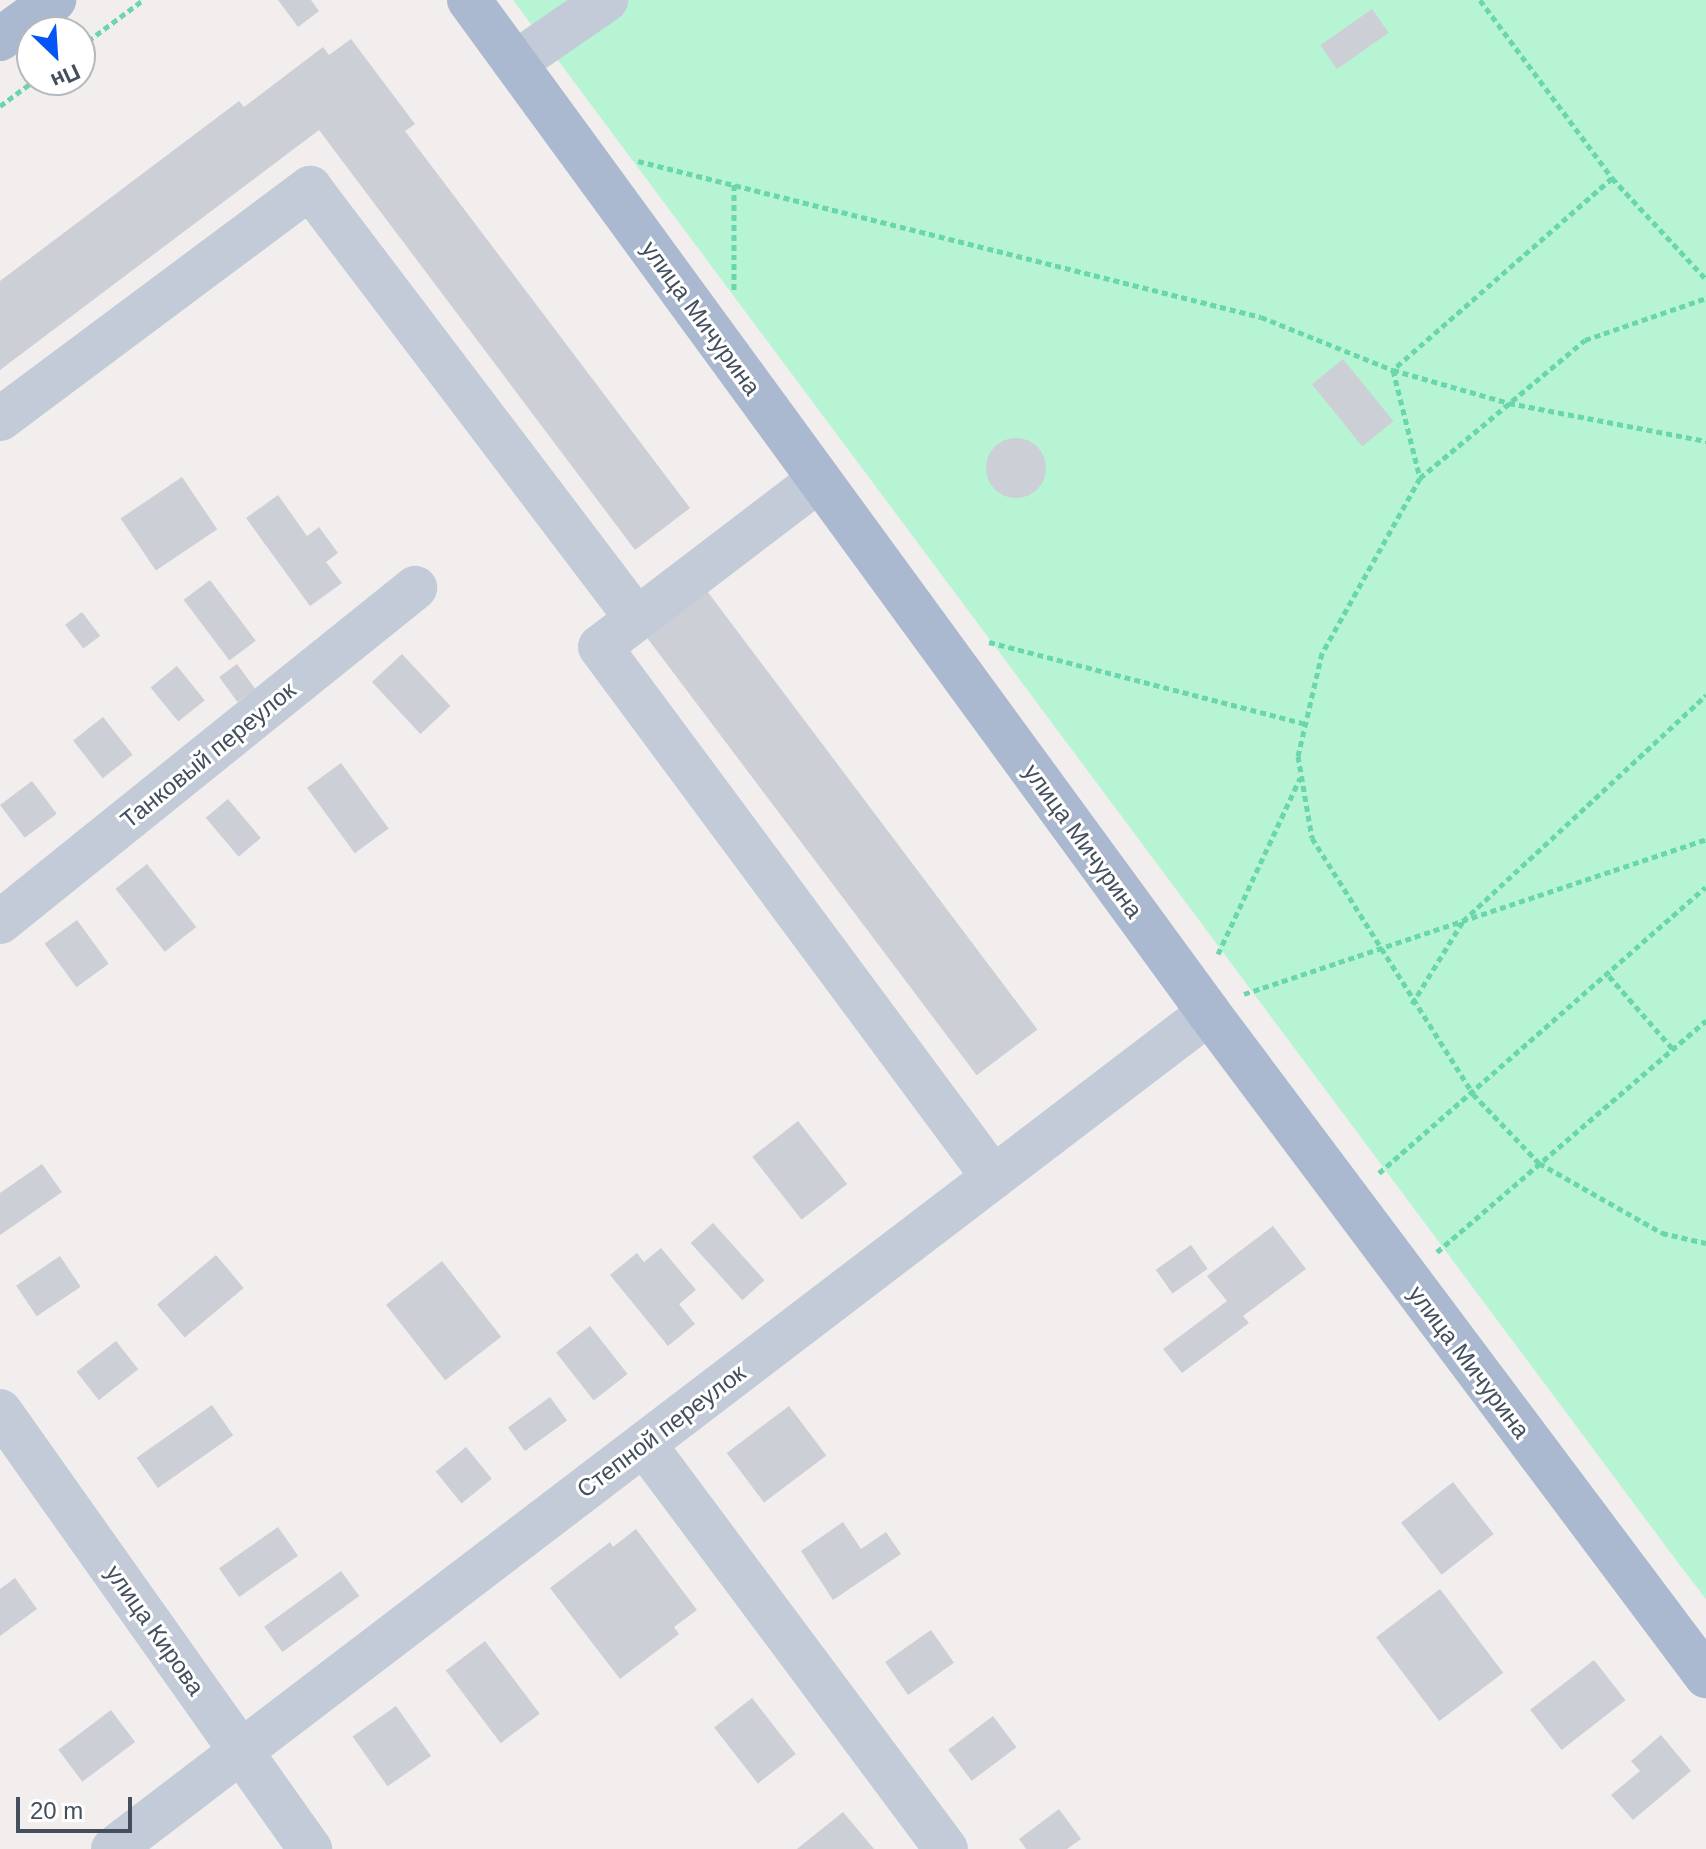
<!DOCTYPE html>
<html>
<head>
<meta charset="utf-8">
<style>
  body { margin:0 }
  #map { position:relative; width:1706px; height:1849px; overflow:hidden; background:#f1eeed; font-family:Arial,sans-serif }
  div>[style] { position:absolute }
  .green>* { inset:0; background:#b6f4d4 }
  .building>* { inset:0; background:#cccfd6; transform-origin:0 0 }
  .round { border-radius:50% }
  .path>* { height:5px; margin-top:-2.5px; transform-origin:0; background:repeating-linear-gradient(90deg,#6ad6ac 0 6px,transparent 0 10px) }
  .minor>* { height:44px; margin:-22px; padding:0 22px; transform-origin:22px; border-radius:22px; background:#c2cbd7 }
  .major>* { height:44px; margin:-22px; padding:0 22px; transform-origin:22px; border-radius:22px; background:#aab9d0 }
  span { translate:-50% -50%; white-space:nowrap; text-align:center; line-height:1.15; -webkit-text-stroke:6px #fff; paint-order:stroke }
  .street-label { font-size:24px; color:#444f5d }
  .north { position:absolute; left:16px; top:16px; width:80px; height:80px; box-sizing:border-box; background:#fff; border:2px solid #b4b9be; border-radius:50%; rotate:155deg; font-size:22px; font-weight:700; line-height:32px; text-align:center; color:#444f5d }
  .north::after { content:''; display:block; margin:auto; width:28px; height:36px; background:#0455f4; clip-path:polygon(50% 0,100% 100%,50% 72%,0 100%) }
  .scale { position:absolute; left:16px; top:1797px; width:116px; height:36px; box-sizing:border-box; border:4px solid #444f5d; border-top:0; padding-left:10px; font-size:24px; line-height:28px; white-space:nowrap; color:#444f5d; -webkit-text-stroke:6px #fff; paint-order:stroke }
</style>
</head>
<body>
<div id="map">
  <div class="green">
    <div style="clip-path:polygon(513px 0,1706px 0,1706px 1599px,1682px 1568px)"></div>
  </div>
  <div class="building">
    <div style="clip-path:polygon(278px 0,311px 0,319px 11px,298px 27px)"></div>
    <div style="left:1372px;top:9px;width:29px;height:63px;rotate:55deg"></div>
    <div style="clip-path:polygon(351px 39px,415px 124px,405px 131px,690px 508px,635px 550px,319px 130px,0 370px,0 281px,239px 101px,244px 107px,323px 47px,329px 55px)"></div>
    <div style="left:1343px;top:359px;width:80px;height:40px;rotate:51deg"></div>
    <div class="round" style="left:986px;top:438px;width:60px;height:60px"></div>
    <div style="left:182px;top:477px;width:63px;height:74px;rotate:56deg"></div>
    <div style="clip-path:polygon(278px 495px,307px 536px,319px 527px,338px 553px,326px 562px,342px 583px,310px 606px,246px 518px)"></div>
    <div style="left:210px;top:580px;width:76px;height:33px;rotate:53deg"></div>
    <div style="left:707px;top:591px;width:549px;height:76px;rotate:53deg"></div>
    <div style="left:82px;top:612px;width:30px;height:21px;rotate:53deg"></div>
    <div style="left:402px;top:654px;width:71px;height:41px;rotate:47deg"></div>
    <div style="left:237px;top:664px;width:31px;height:22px;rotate:54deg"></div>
    <div style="left:177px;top:666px;width:44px;height:34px;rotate:51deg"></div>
    <div style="left:103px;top:717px;width:48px;height:38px;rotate:52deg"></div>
    <div style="left:341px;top:763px;width:81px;height:42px;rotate:54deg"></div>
    <div style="left:32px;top:781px;width:41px;height:40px;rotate:53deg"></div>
    <div style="left:228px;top:799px;width:51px;height:29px;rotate:50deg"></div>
    <div style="left:147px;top:864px;width:80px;height:40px;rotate:52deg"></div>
    <div style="left:77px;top:920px;width:54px;height:40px;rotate:54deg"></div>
    <div style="left:798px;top:1121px;width:80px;height:58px;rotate:52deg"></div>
    <div style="clip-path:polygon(42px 1164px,62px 1192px,0 1235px,0 1193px)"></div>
    <div style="left:713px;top:1223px;width:77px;height:30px;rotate:48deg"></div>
    <div style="clip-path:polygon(1273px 1226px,1306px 1269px,1243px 1316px,1249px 1323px,1182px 1373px,1163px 1349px,1227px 1301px,1207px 1276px)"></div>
    <div style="left:1191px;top:1245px;width:29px;height:43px;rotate:55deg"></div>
    <div style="clip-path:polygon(661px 1248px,696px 1290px,679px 1304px,695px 1324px,668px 1346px,610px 1275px,637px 1253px,644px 1262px)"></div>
    <div style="left:216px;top:1255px;width:43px;height:77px;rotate:50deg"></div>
    <div style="left:60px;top:1256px;width:37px;height:53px;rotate:56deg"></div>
    <div style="left:442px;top:1261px;width:96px;height:71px;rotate:52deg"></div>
    <div style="left:590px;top:1326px;width:61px;height:43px;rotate:52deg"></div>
    <div style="left:116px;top:1341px;width:36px;height:50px;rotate:52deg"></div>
    <div style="left:550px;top:1397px;width:29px;height:52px;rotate:54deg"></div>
    <div style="left:212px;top:1405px;width:37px;height:92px;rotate:55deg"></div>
    <div style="left:789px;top:1406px;width:62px;height:78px;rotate:53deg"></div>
    <div style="left:466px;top:1447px;width:41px;height:39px;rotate:51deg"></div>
    <div style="left:1453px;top:1482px;width:66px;height:66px;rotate:52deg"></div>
    <div style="clip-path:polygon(843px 1522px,861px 1549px,886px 1532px,901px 1554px,833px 1600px,801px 1551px)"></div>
    <div style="left:278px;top:1527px;width:35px;height:72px;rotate:55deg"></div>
    <div style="clip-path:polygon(636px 1529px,697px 1610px,674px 1627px,679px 1634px,620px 1679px,550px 1588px,610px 1542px,613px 1547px)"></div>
    <div style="left:341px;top:1571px;width:31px;height:95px;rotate:54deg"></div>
    <div style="clip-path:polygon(15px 1578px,37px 1609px,0 1636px,0 1589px)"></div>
    <div style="left:1440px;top:1589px;width:105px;height:80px;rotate:53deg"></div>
    <div style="left:931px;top:1630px;width:40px;height:56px;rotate:55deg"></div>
    <div style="left:485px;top:1641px;width:91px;height:49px;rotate:53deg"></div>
    <div style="left:1594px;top:1660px;width:51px;height:81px;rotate:52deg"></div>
    <div style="left:752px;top:1698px;width:71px;height:48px;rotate:52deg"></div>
    <div style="left:396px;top:1706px;width:61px;height:53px;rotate:55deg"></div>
    <div style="left:111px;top:1710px;width:40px;height:66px;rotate:53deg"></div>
    <div style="left:993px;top:1716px;width:39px;height:56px;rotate:53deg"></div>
    <div style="clip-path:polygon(1661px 1735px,1691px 1771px,1633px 1820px,1611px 1795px,1640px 1771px,1631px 1761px)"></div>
    <div style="clip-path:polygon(1059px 1809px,1081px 1839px,1067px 1849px,1026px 1849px,1019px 1839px)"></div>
    <div style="clip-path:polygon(843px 1812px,874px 1849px,797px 1849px)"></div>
  </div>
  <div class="path">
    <div style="left:1480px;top:0;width:222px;rotate:53.4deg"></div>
    <div style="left:1612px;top:178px;width:138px;rotate:47.1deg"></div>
    <div style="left:80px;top:47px;width:79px;rotate:-36.7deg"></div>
    <div style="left:0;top:106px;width:44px;rotate:-36.6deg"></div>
    <div style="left:638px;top:161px;width:642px;rotate:14.06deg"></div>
    <div style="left:1261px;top:317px;width:142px;rotate:21.9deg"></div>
    <div style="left:1393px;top:370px;width:121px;rotate:15.9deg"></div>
    <div style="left:1509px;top:403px;width:201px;rotate:10.9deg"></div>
    <div style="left:1612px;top:178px;width:291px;rotate:138.8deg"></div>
    <div style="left:1393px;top:370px;width:111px;rotate:76deg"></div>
    <div style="left:1420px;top:478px;width:201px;rotate:119.2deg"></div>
    <div style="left:1322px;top:653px;width:106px;rotate:103.1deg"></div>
    <div style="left:1298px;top:756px;width:83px;rotate:80.3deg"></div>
    <div style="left:1312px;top:838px;width:302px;rotate:57.8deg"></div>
    <div style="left:1473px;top:1094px;width:95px;rotate:46.3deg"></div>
    <div style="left:1539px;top:1163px;width:142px;rotate:29.6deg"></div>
    <div style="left:1662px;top:1233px;width:45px;rotate:12.8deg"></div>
    <div style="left:734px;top:184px;width:107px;rotate:90deg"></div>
    <div style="left:1420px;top:478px;width:215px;rotate:-39.9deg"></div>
    <div style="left:1585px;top:340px;width:128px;rotate:-19.1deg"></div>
    <div style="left:989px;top:642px;width:327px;rotate:14.5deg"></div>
    <div style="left:1218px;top:954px;width:194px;rotate:-65deg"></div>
    <div style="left:1609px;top:976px;width:96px;rotate:48.8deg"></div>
    <div style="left:1244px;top:994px;width:487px;rotate:-18.5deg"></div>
    <div style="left:1412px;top:1004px;width:97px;rotate:-58.4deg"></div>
    <div style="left:1463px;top:921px;width:332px;rotate:-42.9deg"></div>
    <div style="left:1379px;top:1173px;width:434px;rotate:-41.2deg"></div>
    <div style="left:1437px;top:1252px;width:355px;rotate:-40.7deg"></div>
  </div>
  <div class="minor">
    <div style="left:515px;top:63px;width:111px;rotate:-34.7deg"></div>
    <div style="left:0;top:419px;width:387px;rotate:-36.7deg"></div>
    <div style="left:310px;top:188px;width:541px;rotate:52.81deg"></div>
    <div style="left:819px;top:480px;width:275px;rotate:142.7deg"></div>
    <div style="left:600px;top:647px;width:660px;rotate:53.44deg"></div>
    <div style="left:0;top:922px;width:533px;rotate:-38.83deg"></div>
    <div style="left:0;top:1411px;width:537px;rotate:54.71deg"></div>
    <div style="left:644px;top:1444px;width:505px;rotate:53.29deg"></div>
    <div style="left:113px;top:1849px;width:1378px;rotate:-37.34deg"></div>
  </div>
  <div class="major">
    <div style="left:469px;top:0;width:1254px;rotate:53.85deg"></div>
    <div style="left:1209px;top:1013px;width:829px;rotate:53.14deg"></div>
    <div style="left:0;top:39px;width:67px;rotate:-35.8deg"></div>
  </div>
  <div class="street-label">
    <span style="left:701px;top:318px;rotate:54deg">улица Мичурина</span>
    <span style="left:208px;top:755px;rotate:-39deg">Танковый переулок</span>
    <span style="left:1083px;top:841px;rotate:54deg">улица Мичурина</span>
    <span style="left:1469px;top:1362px;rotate:53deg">улица Мичурина</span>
    <span style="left:661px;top:1431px;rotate:-37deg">Степной переулок</span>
    <span style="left:155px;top:1630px;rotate:55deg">улица Кирова</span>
  </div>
  <div class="north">Пн</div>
  <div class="scale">20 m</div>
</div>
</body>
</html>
